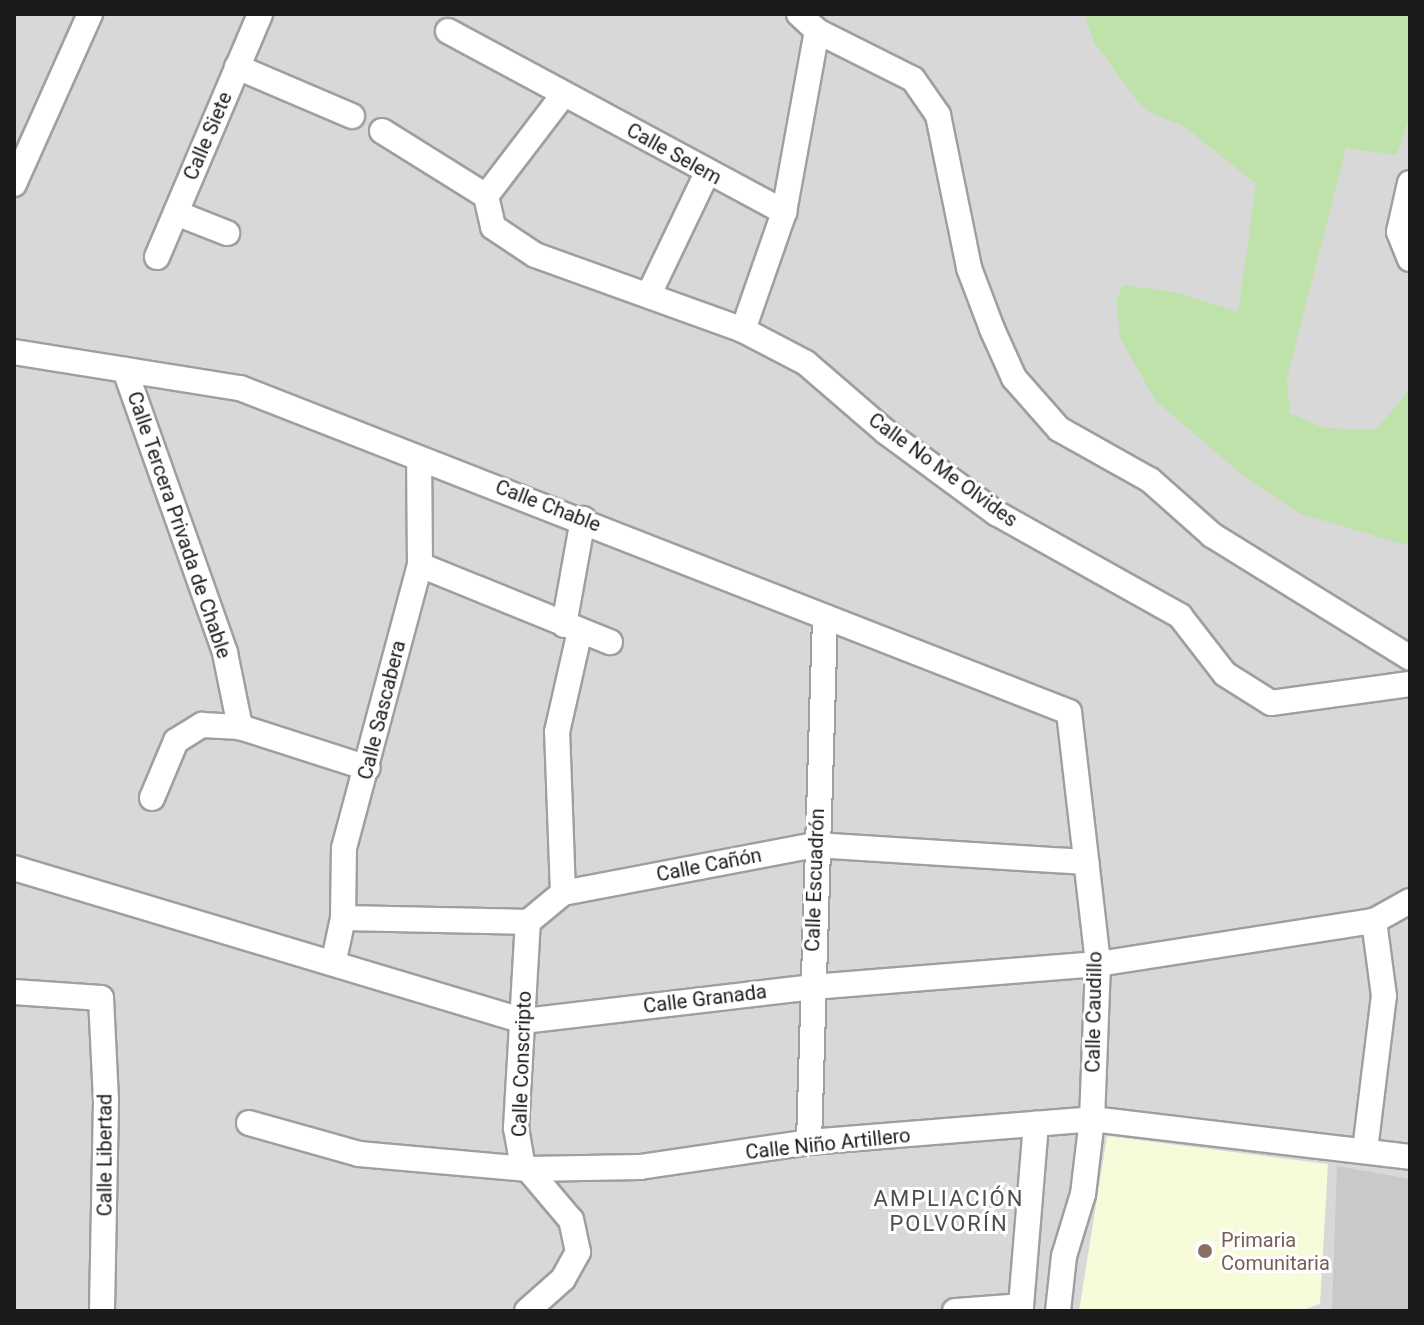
<!DOCTYPE html>
<html>
<head>
<meta charset="utf-8">
<style>
  body { margin:0 }
  #map { position:relative; width:1424px; height:1325px; overflow:hidden; background:#ebe9e1; font-family:Roboto,sans-serif }
  div>[style] { position:absolute }
  .residential>* { inset:0; background:#d9d8d8; transform-origin:0 0 }
  .education>* { inset:0; background:#f7fbda }
  .religious>* { inset:0; background:#c9c9c9 }
  .grass>* { inset:0; background:#bee2aa }
  .roads { filter:drop-shadow(2px 0 #9f9f9f) drop-shadow(-2px 0 #9f9f9f) drop-shadow(0 2px #9f9f9f) drop-shadow(0 -2px #9f9f9f) }
  .minor>* { height:24px; margin:-12px; padding:0 12px; transform-origin:12px; border-radius:12px; background:#fff }
  .dots>* { width:22px; height:22px; translate:-50% -50%; box-sizing:border-box; border:4px solid #fff; border-radius:50% }
  span { translate:-50% -50%; white-space:nowrap; text-align:center; line-height:1.15; -webkit-text-stroke:6px #fff; paint-order:stroke }
  .street-label { font-size:20px; color:#1b1b1b }
  .education-label { font-size:20px; color:#785e54 }
  .left { translate:0 -50%; text-align:left }
  .neighbourhood-label { font-size:22px; color:#4e4e4e; letter-spacing:2px }
  .frame { position:absolute; inset:0; border:16px solid #1b1b1b; pointer-events:none }
</style>
</head>
<body>
<div id="map">
  <div class="residential">
    <div style="left:14px;top:14px;width:1396px;height:1297px"></div>
  </div>
  <div class="education">
    <div style="clip-path:polygon(1107px 1136px,1328px 1164px,1320px 1304px,1299px 1311px,1079px 1311px)"></div>
  </div>
  <div class="religious">
    <div style="clip-path:polygon(1337px 1166px,1410px 1179px,1410px 1311px,1332px 1311px)"></div>
  </div>
  <div class="grass">
    <div style="clip-path:polygon(1084px 14px,1410px 14px,1410px 115px,1397px 155px,1346px 148px,1287px 378px,1290px 413px,1324px 428px,1376px 430px,1410px 389px,1410px 546px,1301px 514px,1241px 474px,1156px 401px,1120px 338px,1116px 301px,1123px 285px,1179px 293px,1238px 312px,1256px 184px,1184px 126px,1150px 113px,1137px 101px,1094px 42px)"></div>
  </div>
  <div class="roads">
    <div class="minor">
      <div style="left:799px;top:14px;width:25px;rotate:43deg"></div>
      <div style="left:817px;top:31px;width:107px;rotate:26.6deg"></div>
      <div style="left:913px;top:79px;width:44px;rotate:55.2deg"></div>
      <div style="left:938px;top:115px;width:156px;rotate:78.5deg"></div>
      <div style="left:969px;top:268px;width:65px;rotate:69.3deg"></div>
      <div style="left:992px;top:329px;width:54px;rotate:65.8deg"></div>
      <div style="left:1014px;top:378px;width:68px;rotate:48.6deg"></div>
      <div style="left:1059px;top:429px;width:104px;rotate:29.3deg"></div>
      <div style="left:1150px;top:480px;width:83px;rotate:41.6deg"></div>
      <div style="left:1212px;top:535px;width:233px;rotate:31.8deg"></div>
      <div style="left:448px;top:31px;width:382px;rotate:28.3deg"></div>
      <div style="left:237px;top:67px;width:125px;rotate:23.1deg"></div>
      <div style="left:382px;top:131px;width:123px;rotate:32deg"></div>
      <div style="left:1410px;top:183px;width:50px;rotate:102.7deg"></div>
      <div style="left:1399px;top:232px;width:29px;rotate:68deg"></div>
      <div style="left:14px;top:184px;width:186px;rotate:-65.9deg"></div>
      <div style="left:486px;top:196px;width:32px;rotate:77deg"></div>
      <div style="left:493px;top:227px;width:50px;rotate:33.7deg"></div>
      <div style="left:535px;top:255px;width:221px;rotate:19.8deg"></div>
      <div style="left:743px;top:330px;width:71px;rotate:27.6deg"></div>
      <div style="left:806px;top:363px;width:106px;rotate:40.8deg"></div>
      <div style="left:886px;top:432px;width:137px;rotate:36.4deg"></div>
      <div style="left:996px;top:513px;width:211px;rotate:29.2deg"></div>
      <div style="left:1180px;top:616px;width:73px;rotate:52.2deg"></div>
      <div style="left:1225px;top:674px;width:54px;rotate:32.2deg"></div>
      <div style="left:1271px;top:703px;width:140px;rotate:-7.8deg"></div>
      <div style="left:486px;top:196px;width:128px;rotate:-52.6deg"></div>
      <div style="left:176px;top:213px;width:55px;rotate:21.4deg"></div>
      <div style="left:157px;top:257px;width:264px;rotate:-67deg"></div>
      <div style="left:649px;top:294px;width:134px;rotate:-64.4deg"></div>
      <div style="left:743px;top:330px;width:125px;rotate:-70.8deg"></div>
      <div style="left:784px;top:212px;width:184px;rotate:-79.7deg"></div>
      <div style="left:14px;top:352px;width:229px;rotate:9.1deg"></div>
      <div style="left:240px;top:388px;width:890px;rotate:21.35deg"></div>
      <div style="left:1069px;top:712px;width:254px;rotate:83.4deg"></div>
      <div style="left:1098px;top:964px;width:155px;rotate:92.2deg"></div>
      <div style="left:1092px;top:1119px;width:76px;rotate:96.8deg"></div>
      <div style="left:1083px;top:1194px;width:65px;rotate:107deg"></div>
      <div style="left:1064px;top:1256px;width:55px;rotate:96.2deg"></div>
      <div style="left:125px;top:370px;width:300px;rotate:70.5deg"></div>
      <div style="left:225px;top:653px;width:76px;rotate:78.5deg"></div>
      <div style="left:420px;top:565px;width:205px;rotate:22.1deg"></div>
      <div style="left:564px;top:625px;width:108px;rotate:-79.8deg"></div>
      <div style="left:152px;top:798px;width:62px;rotate:-67.2deg"></div>
      <div style="left:176px;top:741px;width:31px;rotate:-32deg"></div>
      <div style="left:202px;top:725px;width:38px;rotate:3deg"></div>
      <div style="left:240px;top:727px;width:134px;rotate:17.8deg"></div>
      <div style="left:14px;top:868px;width:532px;rotate:16.7deg"></div>
      <div style="left:524px;top:1021px;width:290px;rotate:-6.7deg"></div>
      <div style="left:812px;top:987px;width:287px;rotate:-4.6deg"></div>
      <div style="left:1098px;top:964px;width:279px;rotate:-8.9deg"></div>
      <div style="left:1374px;top:921px;width:41px;rotate:-29.1deg"></div>
      <div style="left:563px;top:893px;width:161px;rotate:-92.1deg"></div>
      <div style="left:557px;top:732px;width:104px;rotate:-77.2deg"></div>
      <div style="left:343px;top:918px;width:185px;rotate:1.2deg"></div>
      <div style="left:528px;top:922px;width:45px;rotate:-39.6deg"></div>
      <div style="left:563px;top:893px;width:257px;rotate:-10.8deg"></div>
      <div style="left:815px;top:845px;width:272px;rotate:3.6deg"></div>
      <div style="left:334px;top:960px;width:43px;rotate:-77.9deg"></div>
      <div style="left:343px;top:918px;width:70px;rotate:-89.2deg"></div>
      <div style="left:344px;top:848px;width:293px;rotate:-75deg"></div>
      <div style="left:420px;top:565px;width:106px;rotate:-90.5deg"></div>
      <div style="left:14px;top:992px;width:87px;rotate:3.9deg"></div>
      <div style="left:101px;top:998px;width:103px;rotate:87.2deg"></div>
      <div style="left:106px;top:1101px;width:210px;rotate:91.1deg"></div>
      <div style="left:249px;top:1123px;width:114px;rotate:15.7deg"></div>
      <div style="left:359px;top:1154px;width:170px;rotate:5.1deg"></div>
      <div style="left:528px;top:1169px;width:112px;rotate:-1deg"></div>
      <div style="left:640px;top:1167px;width:171px;rotate:-8.4deg"></div>
      <div style="left:809px;top:1142px;width:284px;rotate:-4.6deg"></div>
      <div style="left:1092px;top:1119px;width:320px;rotate:6.8deg"></div>
      <div style="left:809px;top:1142px;width:525px;rotate:-88.25deg"></div>
      <div style="left:1365px;top:1150px;width:155px;rotate:-83deg"></div>
      <div style="left:1384px;top:996px;width:76px;rotate:-97.6deg"></div>
      <div style="left:527px;top:1311px;width:48px;rotate:-41.6deg"></div>
      <div style="left:563px;top:1279px;width:31px;rotate:-61deg"></div>
      <div style="left:578px;top:1252px;width:33px;rotate:-102deg"></div>
      <div style="left:571px;top:1220px;width:76px;rotate:-130.2deg"></div>
      <div style="left:522px;top:1162px;width:35px;rotate:-100deg"></div>
      <div style="left:516px;top:1128px;width:206px;rotate:-86.7deg"></div>
      <div style="left:955px;top:1311px;width:66px;rotate:-4.3deg"></div>
      <div style="left:1021px;top:1306px;width:183px;rotate:-85.3deg"></div>
    </div>
  </div>
  <div class="dots">
    <div style="left:1205px;top:1251px;background:#8d6e63"></div>
  </div>
  <div class="street-label">
    <span style="left:208px;top:136px;rotate:-67deg">Calle Siete</span>
    <span style="left:674px;top:154px;rotate:29deg">Calle Selem</span>
    <span style="left:943px;top:470px;rotate:36deg">Calle No Me Olvides</span>
    <span style="left:548px;top:506px;rotate:21deg">Calle Chable</span>
    <span style="left:179px;top:525px;rotate:71deg">Calle Tercera Privada de Chable</span>
    <span style="left:382px;top:710px;rotate:-76deg">Calle Sascabera</span>
    <span style="left:709px;top:865px;rotate:-11deg">Calle Cañón</span>
    <span style="left:815px;top:880px;rotate:-88deg">Calle Escuadrón</span>
    <span style="left:705px;top:999px;rotate:-7deg">Calle Granada</span>
    <span style="left:1094px;top:1012px;rotate:-89deg">Calle Caudillo</span>
    <span style="left:522px;top:1064px;rotate:-88deg">Calle Conscripto</span>
    <span style="left:828px;top:1144px;rotate:-6deg">Calle Niño Artillero</span>
    <span style="left:105px;top:1155px;rotate:-90deg">Calle Libertad</span>
  </div>
  <div class="education-label">
    <span class="left" style="left:1221px;top:1252px">Primaria<br>Comunitaria</span>
  </div>
  <div class="neighbourhood-label">
    <span style="left:949px;top:1211px">AMPLIACIÓN<br>POLVORÍN</span>
  </div>
  <div class="frame"></div>
</div>
</body>
</html>
